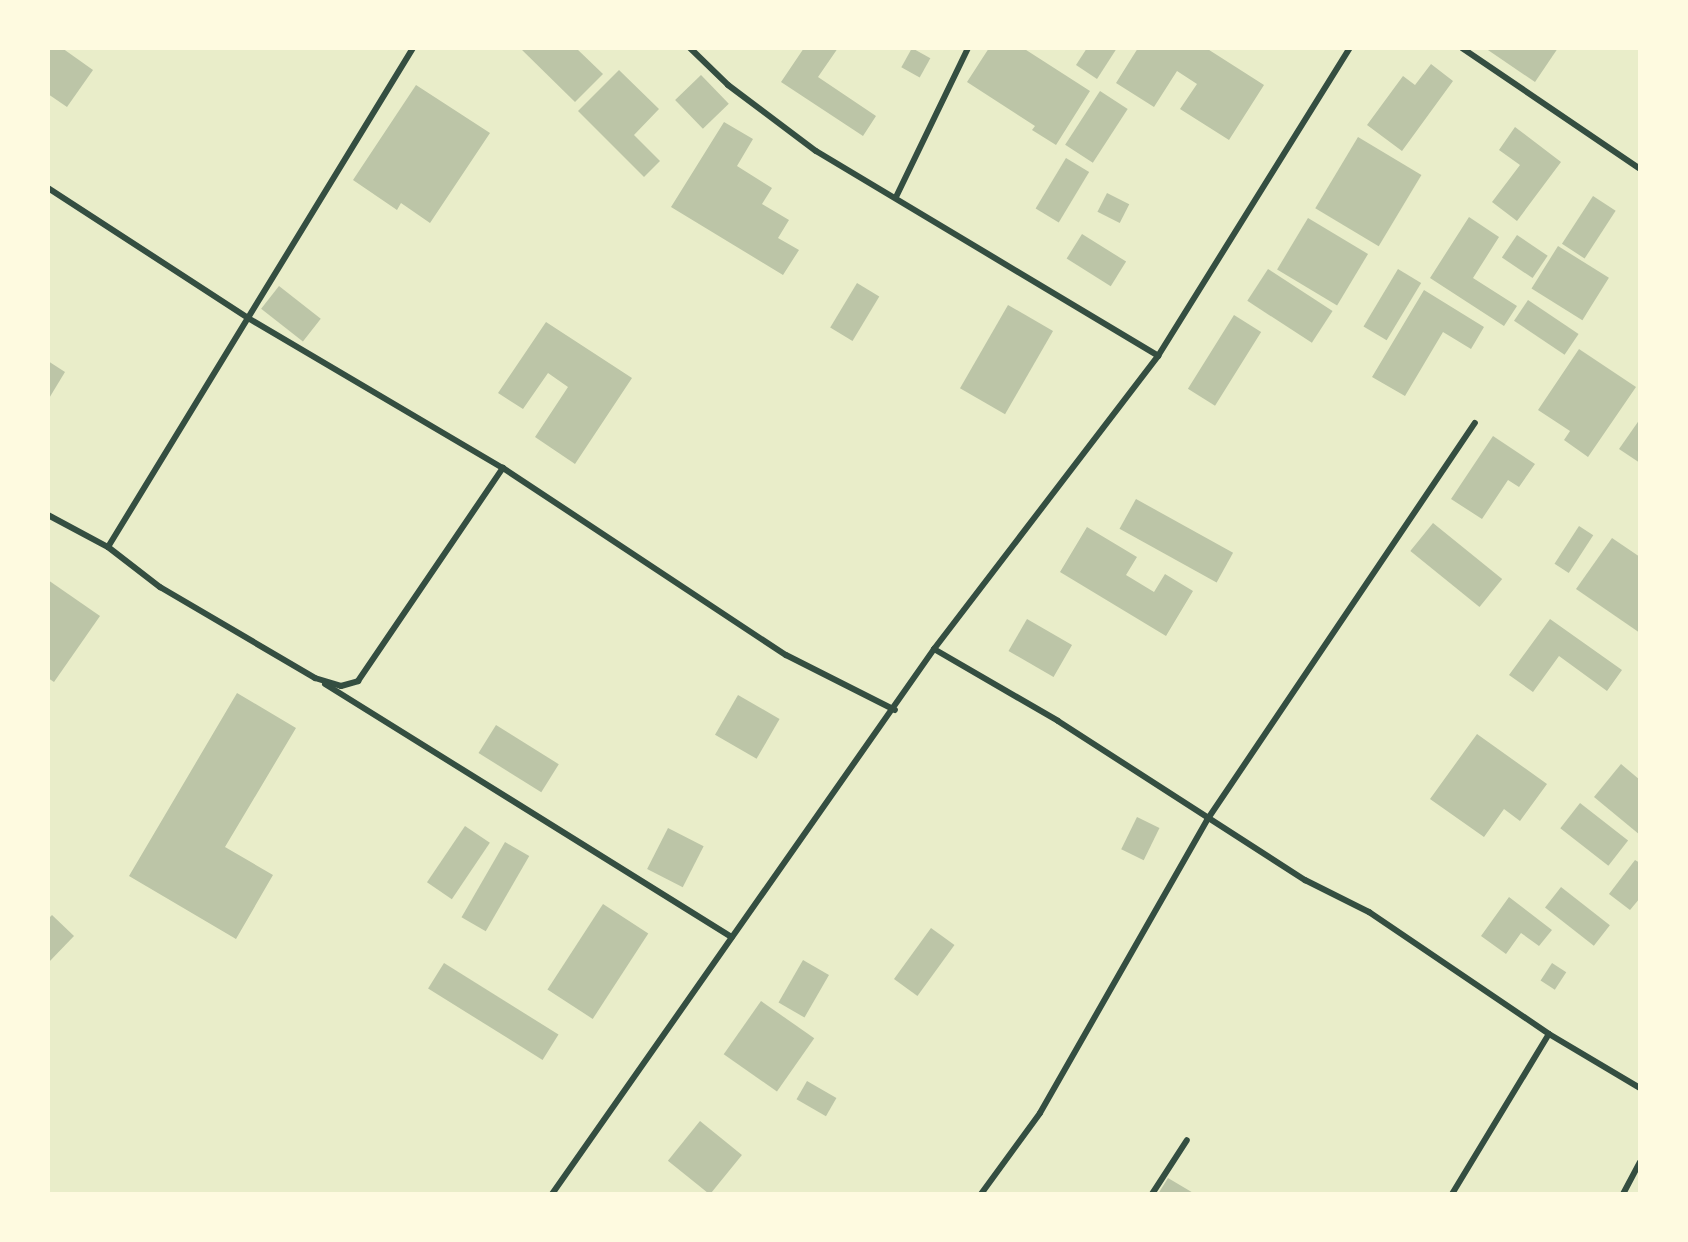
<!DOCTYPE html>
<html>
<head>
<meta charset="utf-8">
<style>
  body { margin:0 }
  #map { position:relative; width:1688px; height:1242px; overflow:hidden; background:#e9edc9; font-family:"Asap Condensed",sans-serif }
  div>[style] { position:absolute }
  .building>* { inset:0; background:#bcc5a7; transform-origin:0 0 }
  .minor>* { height:6px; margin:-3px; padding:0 3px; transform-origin:3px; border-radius:3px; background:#344e41 }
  span { translate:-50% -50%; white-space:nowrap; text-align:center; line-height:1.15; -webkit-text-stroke:4.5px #fefae0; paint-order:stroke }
  .frame { position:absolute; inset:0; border:50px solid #fefae0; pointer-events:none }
</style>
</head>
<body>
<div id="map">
  <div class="building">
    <div style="clip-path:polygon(48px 48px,62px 48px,93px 70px,67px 107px,48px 94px)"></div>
    <div style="clip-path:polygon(520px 48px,576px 48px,603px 74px,575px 102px)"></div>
    <div style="clip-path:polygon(804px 48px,838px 48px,818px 77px,876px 116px,863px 136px,781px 82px)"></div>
    <div style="left:912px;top:48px;width:21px;height:22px;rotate:29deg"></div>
    <div style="clip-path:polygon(989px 48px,1023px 48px,1090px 91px,1056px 145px,1032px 130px,1035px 126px,967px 82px)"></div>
    <div style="clip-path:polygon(1087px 48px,1117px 48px,1097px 79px,1076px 65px)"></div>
    <div style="clip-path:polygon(1138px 48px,1206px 48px,1264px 85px,1229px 140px,1180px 109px,1197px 84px,1177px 71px,1154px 107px,1116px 83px)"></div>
    <div style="clip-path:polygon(1485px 48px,1558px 48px,1535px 82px)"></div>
    <div style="clip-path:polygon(1431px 64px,1453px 81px,1402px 151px,1367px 125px,1403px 76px,1415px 85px)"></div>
    <div style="clip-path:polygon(619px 70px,659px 109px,634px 135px,660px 161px,644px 177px,578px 111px)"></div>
    <div style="left:701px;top:75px;width:40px;height:36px;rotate:46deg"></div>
    <div style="clip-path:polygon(416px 85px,490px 133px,430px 223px,401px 203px,397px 210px,353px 180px)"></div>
    <div style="left:1100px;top:91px;width:33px;height:64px;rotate:33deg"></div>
    <div style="clip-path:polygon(724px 122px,753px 139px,737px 166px,772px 188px,762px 204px,789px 220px,778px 238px,799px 250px,783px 275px,671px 207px)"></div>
    <div style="clip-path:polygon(1515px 127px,1561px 162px,1517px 221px,1492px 202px,1520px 165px,1499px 150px)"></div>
    <div style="left:1358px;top:137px;width:74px;height:83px;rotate:31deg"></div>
    <div style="left:1066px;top:158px;width:27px;height:59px;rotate:31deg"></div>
    <div style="left:1107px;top:193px;width:25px;height:21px;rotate:27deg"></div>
    <div style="left:1593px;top:196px;width:27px;height:57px;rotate:33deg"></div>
    <div style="clip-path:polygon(1469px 217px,1499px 237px,1473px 278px,1517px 306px,1504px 326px,1430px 278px)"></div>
    <div style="left:1308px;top:218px;width:70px;height:60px;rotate:31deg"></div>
    <div style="left:1082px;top:234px;width:52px;height:29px;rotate:32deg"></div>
    <div style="left:1517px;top:235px;width:37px;height:27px;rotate:34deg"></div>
    <div style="left:1558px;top:246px;width:60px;height:50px;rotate:32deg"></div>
    <div style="left:1268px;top:269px;width:77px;height:38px;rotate:33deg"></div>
    <div style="left:1398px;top:269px;width:27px;height:67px;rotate:31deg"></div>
    <div style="left:857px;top:283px;width:26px;height:52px;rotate:31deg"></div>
    <div style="left:279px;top:286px;width:53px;height:29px;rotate:38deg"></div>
    <div style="clip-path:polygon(1424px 290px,1484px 327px,1471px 349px,1443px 332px,1405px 396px,1372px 377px)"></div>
    <div style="left:1528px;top:300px;width:61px;height:25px;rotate:34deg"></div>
    <div style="left:1008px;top:305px;width:52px;height:96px;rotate:30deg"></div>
    <div style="left:1234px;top:315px;width:32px;height:87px;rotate:32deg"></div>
    <div style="clip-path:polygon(546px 322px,632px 378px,575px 464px,535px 437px,568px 387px,548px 373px,523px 409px,498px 393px)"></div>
    <div style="clip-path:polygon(1579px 349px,1636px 387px,1588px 457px,1564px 440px,1570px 431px,1538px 410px)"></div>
    <div style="clip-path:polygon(48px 361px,65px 372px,48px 400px)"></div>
    <div style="clip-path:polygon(1640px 419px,1640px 463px,1619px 449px)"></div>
    <div style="clip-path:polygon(1493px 436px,1535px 464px,1519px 487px,1508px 480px,1482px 519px,1451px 499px)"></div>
    <div style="left:1136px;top:499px;width:111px;height:34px;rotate:29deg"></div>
    <div style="left:1433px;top:523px;width:89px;height:36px;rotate:39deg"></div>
    <div style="left:1579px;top:526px;width:17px;height:45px;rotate:33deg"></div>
    <div style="clip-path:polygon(1087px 527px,1137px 557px,1126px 575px,1154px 592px,1165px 574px,1193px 591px,1166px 636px,1060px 572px)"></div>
    <div style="clip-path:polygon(1612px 538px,1640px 557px,1640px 633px,1576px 589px)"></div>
    <div style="clip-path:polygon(48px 580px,100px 616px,54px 682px,48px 678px)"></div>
    <div style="left:1027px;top:619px;width:52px;height:37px;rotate:30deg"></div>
    <div style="clip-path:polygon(1550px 619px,1622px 670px,1607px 691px,1559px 656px,1533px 692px,1509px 675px)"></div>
    <div style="clip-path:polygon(237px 693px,296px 728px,225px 847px,273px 875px,236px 939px,129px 876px)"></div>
    <div style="left:738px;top:695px;width:48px;height:46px;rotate:30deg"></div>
    <div style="left:496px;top:725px;width:74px;height:33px;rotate:32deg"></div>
    <div style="clip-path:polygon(1477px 734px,1547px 784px,1520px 821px,1504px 809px,1484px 837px,1430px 799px)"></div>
    <div style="clip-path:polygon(1621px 764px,1640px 780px,1640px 835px,1594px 797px)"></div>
    <div style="left:1580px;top:803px;width:61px;height:32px;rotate:38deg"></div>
    <div style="left:1137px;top:817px;width:25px;height:36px;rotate:26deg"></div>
    <div style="left:465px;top:826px;width:30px;height:68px;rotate:34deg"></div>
    <div style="left:668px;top:828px;width:40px;height:46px;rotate:27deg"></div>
    <div style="left:505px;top:842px;width:28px;height:87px;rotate:30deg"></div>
    <div style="clip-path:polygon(1635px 860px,1640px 863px,1640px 898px,1630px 910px,1609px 894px)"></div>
    <div style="left:1561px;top:887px;width:62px;height:26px;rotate:38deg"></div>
    <div style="clip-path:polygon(1509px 897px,1552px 930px,1539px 946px,1521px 933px,1506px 954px,1481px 936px)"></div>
    <div style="left:603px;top:904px;width:54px;height:102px;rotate:33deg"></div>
    <div style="clip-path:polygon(52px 915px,74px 936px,48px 963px,48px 919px)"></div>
    <div style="left:931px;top:928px;width:29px;height:63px;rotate:36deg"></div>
    <div style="left:803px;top:960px;width:30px;height:49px;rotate:30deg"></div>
    <div style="left:444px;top:963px;width:135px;height:30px;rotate:32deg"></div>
    <div style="left:1552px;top:963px;width:17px;height:21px;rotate:33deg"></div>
    <div style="left:761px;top:1001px;width:65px;height:65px;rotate:35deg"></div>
    <div style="left:807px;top:1081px;width:34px;height:21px;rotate:30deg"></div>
    <div style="left:700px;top:1121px;width:54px;height:51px;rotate:39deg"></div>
    <div style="clip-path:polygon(1168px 1178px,1195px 1194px,1158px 1194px)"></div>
  </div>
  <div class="minor">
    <div style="left:690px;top:48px;width:53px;rotate:44.2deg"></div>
    <div style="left:728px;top:85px;width:110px;rotate:36.9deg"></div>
    <div style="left:816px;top:151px;width:399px;rotate:30.9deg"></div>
    <div style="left:1462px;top:48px;width:215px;rotate:34.2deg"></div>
    <div style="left:48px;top:188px;width:239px;rotate:33deg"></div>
    <div style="left:248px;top:318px;width:296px;rotate:30.5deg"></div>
    <div style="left:503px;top:468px;width:339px;rotate:33.5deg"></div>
    <div style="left:786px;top:655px;width:122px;rotate:26.8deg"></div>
    <div style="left:896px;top:197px;width:165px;rotate:-64.2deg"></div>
    <div style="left:48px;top:515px;width:68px;rotate:28.1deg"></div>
    <div style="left:108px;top:547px;width:66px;rotate:37.6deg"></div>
    <div style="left:160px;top:587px;width:180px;rotate:30.4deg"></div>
    <div style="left:315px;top:678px;width:27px;rotate:17deg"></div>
    <div style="left:341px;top:686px;width:18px;rotate:-16deg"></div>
    <div style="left:358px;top:681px;width:258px;rotate:-55.8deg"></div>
    <div style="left:108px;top:547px;width:585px;rotate:-58.57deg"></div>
    <div style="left:934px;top:649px;width:143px;rotate:30.1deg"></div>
    <div style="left:1058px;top:721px;width:294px;rotate:32.8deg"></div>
    <div style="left:1305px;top:880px;width:72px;rotate:26.6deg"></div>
    <div style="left:1369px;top:912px;width:217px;rotate:34.1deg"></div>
    <div style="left:1549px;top:1034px;width:106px;rotate:30.7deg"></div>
    <div style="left:325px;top:684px;width:479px;rotate:31.9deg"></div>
    <div style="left:552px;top:1194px;width:666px;rotate:-54.97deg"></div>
    <div style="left:934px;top:649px;width:369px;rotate:-52.6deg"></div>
    <div style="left:1158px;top:356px;width:363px;rotate:-58.1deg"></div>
    <div style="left:981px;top:1194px;width:100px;rotate:-53.9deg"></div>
    <div style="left:1040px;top:1113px;width:337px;rotate:-60.3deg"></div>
    <div style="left:1207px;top:820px;width:479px;rotate:-56deg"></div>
    <div style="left:1152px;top:1194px;width:64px;rotate:-57.1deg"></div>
    <div style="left:1452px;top:1194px;width:187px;rotate:-58.8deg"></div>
    <div style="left:1623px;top:1194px;width:36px;rotate:-62deg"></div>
  </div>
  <div class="frame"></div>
</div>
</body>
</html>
